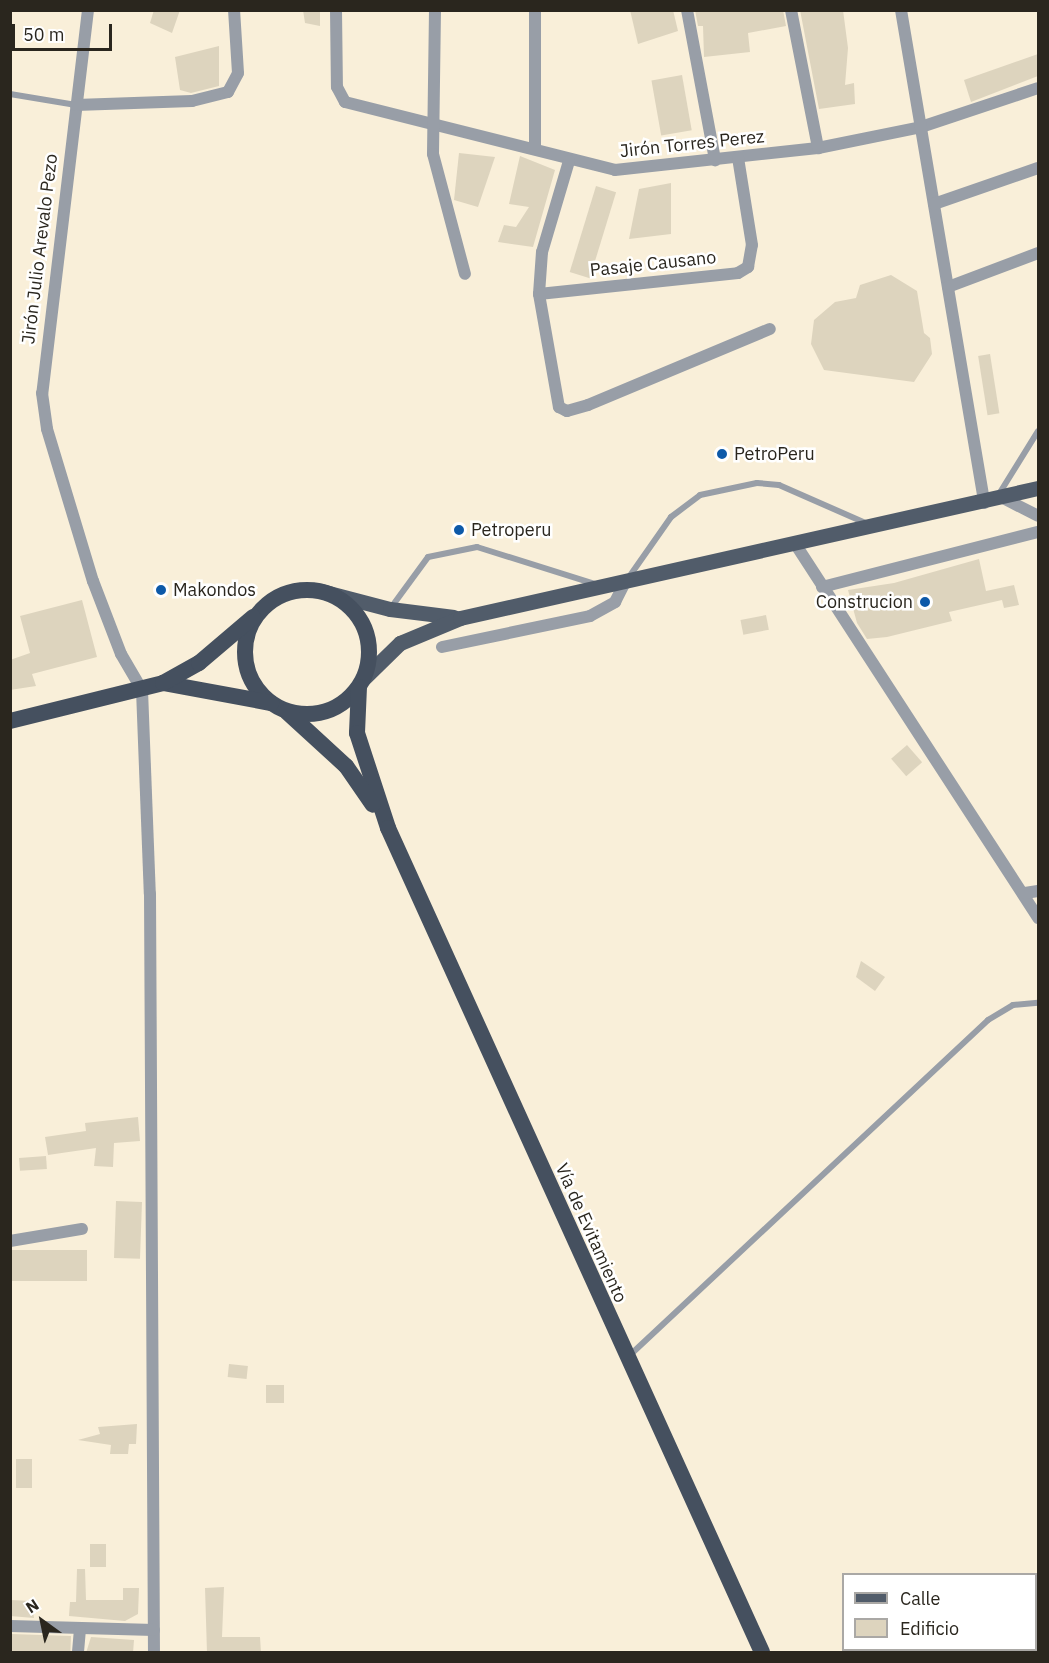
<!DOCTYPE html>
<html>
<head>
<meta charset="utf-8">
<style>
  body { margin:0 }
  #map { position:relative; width:1049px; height:1663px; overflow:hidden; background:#f9efd9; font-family:"IBM Plex Sans",sans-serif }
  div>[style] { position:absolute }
  .stream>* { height:4px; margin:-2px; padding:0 2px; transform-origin:2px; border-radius:2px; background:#81a0c7 }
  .building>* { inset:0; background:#ddd4be; transform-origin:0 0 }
  .service>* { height:6px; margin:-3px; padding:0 3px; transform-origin:3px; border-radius:3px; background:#989ea7 }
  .minor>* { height:12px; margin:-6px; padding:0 6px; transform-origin:6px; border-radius:6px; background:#989ea7 }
  .primary>* { height:15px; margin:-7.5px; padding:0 7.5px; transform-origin:7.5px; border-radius:7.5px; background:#515c6a }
  .trunk>* { height:16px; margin:-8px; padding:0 8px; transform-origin:8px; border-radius:8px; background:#45505f }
  .trunk>.ring { margin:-8px; padding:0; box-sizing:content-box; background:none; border:16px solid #45505f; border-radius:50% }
  .dots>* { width:16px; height:16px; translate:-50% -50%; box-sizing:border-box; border:3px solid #fff; border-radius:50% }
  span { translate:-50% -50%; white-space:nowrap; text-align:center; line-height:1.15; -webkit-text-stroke:5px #fff; paint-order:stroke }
  .street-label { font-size:18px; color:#2a261e }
  .poi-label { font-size:18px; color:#2a261e }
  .left { translate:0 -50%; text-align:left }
  .right { translate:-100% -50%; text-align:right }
  .frame { position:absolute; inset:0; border:12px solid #2a261e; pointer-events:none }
  .legend { position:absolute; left:842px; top:1573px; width:195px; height:78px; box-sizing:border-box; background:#fff; border:2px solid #aaa8a5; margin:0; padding:8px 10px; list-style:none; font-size:18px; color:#2a261e }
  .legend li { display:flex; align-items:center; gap:12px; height:30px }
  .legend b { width:30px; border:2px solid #aaa8a5 }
  .north { position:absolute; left:12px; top:1591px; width:60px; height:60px; -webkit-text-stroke:4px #fff; paint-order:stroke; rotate:327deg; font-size:16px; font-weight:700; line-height:24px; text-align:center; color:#2a261e }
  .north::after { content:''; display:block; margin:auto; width:21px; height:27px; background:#2a261e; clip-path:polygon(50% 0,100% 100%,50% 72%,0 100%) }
  .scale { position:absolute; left:12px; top:24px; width:100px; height:27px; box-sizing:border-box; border:3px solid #2a261e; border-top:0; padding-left:8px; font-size:18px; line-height:21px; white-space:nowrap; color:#2a261e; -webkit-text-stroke:4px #fff; paint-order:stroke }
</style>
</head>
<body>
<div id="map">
  <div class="stream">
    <div style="left:1014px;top:1650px;width:4px;rotate:27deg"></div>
  </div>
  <div class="building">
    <div style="clip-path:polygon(154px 10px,180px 10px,172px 33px,150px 23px)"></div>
    <div style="clip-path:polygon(303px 10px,320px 10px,320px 26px,305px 23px)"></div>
    <div style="clip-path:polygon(630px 10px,673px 10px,678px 31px,638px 44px)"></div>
    <div style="clip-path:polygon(695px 10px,783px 10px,786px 26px,748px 33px,750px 52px,704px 57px,703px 26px,698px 26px)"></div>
    <div style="clip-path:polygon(800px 10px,843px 10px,848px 48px,845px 85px,854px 83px,855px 104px,819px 109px)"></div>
    <div style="clip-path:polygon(219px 46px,219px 86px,191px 93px,180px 90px,175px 57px)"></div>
    <div style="clip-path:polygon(1038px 54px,1038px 76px,971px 102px,964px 80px)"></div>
    <div style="left:682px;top:75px;width:56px;height:31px;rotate:80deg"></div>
    <div style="clip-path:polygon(459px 153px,495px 157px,478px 207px,454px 200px)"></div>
    <div style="clip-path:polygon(520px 156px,555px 170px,533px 247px,498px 242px,504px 225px,516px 227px,529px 207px,509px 204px)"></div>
    <div style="clip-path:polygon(671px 183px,671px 234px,629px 239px,639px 189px)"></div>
    <div style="left:596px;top:186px;width:21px;height:90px;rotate:17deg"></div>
    <div style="clip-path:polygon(891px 275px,917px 291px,924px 333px,930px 338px,932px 354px,914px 382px,824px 370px,811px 344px,814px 320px,835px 302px,856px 298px,860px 285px)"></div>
    <div style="left:990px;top:354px;width:60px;height:12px;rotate:81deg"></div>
    <div style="clip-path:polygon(979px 559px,986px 591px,1014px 585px,1019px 605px,1004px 608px,1002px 600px,949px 612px,952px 621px,887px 637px,867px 639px,857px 623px,848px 590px,894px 583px)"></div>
    <div style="clip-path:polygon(82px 600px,97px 657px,32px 674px,36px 686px,10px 690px,10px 660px,30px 653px,20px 616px)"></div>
    <div style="left:766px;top:615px;width:15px;height:26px;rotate:79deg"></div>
    <div style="left:907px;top:745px;width:23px;height:21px;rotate:49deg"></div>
    <div style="clip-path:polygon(861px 961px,885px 977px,875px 991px,856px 977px)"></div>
    <div style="clip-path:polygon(138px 1117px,140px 1141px,114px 1143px,113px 1167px,94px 1166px,96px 1148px,48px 1155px,45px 1137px,86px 1131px,85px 1123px)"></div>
    <div style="left:46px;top:1156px;width:13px;height:27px;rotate:86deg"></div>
    <div style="left:116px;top:1201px;width:26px;height:57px;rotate:2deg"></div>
    <div style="left:87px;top:1250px;width:31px;height:77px;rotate:90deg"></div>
    <div style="left:229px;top:1364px;width:19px;height:13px;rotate:6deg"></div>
    <div style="left:266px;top:1385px;width:18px;height:18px"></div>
    <div style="clip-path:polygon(137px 1424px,136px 1444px,129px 1444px,128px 1454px,110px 1454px,111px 1445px,78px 1440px,100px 1434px,98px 1427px)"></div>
    <div style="left:16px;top:1459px;width:16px;height:29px"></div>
    <div style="left:90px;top:1544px;width:16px;height:23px"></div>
    <div style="clip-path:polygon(77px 1569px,85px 1569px,86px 1600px,123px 1600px,123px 1588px,139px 1588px,138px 1614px,125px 1621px,69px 1616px,70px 1602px,76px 1602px)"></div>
    <div style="clip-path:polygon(224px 1587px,222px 1637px,260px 1637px,261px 1653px,207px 1653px,205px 1588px)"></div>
    <div style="clip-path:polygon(10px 1600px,32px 1601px,34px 1618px,10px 1616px)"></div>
    <div style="left:11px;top:1634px;width:60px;height:19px;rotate:2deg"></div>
    <div style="clip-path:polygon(91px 1637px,134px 1640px,133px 1653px,86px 1653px)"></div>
  </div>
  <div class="service">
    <div style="left:10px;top:94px;width:67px;rotate:9.5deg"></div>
    <div style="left:999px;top:494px;width:74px;rotate:-58.2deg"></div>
    <div style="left:629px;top:577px;width:73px;rotate:-55deg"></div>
    <div style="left:671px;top:517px;width:36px;rotate:-37deg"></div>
    <div style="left:700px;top:495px;width:58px;rotate:-11.9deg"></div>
    <div style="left:757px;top:483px;width:22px;rotate:5deg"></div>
    <div style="left:779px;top:485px;width:97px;rotate:23.7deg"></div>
    <div style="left:390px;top:609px;width:64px;rotate:-53.8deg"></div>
    <div style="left:428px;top:557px;width:50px;rotate:-11.5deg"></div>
    <div style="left:477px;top:547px;width:124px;rotate:17.4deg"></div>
    <div style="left:629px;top:1356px;width:492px;rotate:-43.1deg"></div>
    <div style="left:988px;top:1020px;width:29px;rotate:-31deg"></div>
    <div style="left:1013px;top:1005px;width:25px;rotate:-5deg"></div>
  </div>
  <div class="minor">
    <div style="left:88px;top:10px;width:386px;rotate:96.8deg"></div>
    <div style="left:42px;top:393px;width:36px;rotate:82deg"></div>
    <div style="left:47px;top:429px;width:159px;rotate:73.2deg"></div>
    <div style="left:93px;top:581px;width:78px;rotate:69deg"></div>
    <div style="left:121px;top:654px;width:42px;rotate:59.7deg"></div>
    <div style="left:142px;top:690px;width:204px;rotate:87.8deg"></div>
    <div style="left:150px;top:894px;width:758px;rotate:89.7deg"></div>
    <div style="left:336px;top:10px;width:77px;rotate:89.3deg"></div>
    <div style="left:337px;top:87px;width:17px;rotate:62deg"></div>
    <div style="left:345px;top:102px;width:278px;rotate:14.1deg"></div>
    <div style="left:615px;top:170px;width:204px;rotate:-6.2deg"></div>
    <div style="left:818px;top:148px;width:105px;rotate:-11.5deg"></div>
    <div style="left:921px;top:127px;width:123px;rotate:-18.4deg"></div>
    <div style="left:435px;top:10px;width:144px;rotate:90.8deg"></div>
    <div style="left:433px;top:154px;width:124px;rotate:75.1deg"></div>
    <div style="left:535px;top:10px;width:139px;rotate:90deg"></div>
    <div style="left:687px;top:10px;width:153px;rotate:79.4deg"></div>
    <div style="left:791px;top:10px;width:141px;rotate:78.9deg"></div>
    <div style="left:901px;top:10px;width:500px;rotate:80.4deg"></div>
    <div style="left:76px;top:105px;width:116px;rotate:-2deg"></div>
    <div style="left:192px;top:101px;width:37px;rotate:-14deg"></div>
    <div style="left:228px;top:92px;width:21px;rotate:-62deg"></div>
    <div style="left:238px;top:73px;width:63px;rotate:-93.6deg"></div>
    <div style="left:569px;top:161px;width:95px;rotate:106.5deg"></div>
    <div style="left:542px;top:252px;width:42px;rotate:94.1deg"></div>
    <div style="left:539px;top:294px;width:115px;rotate:80deg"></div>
    <div style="left:559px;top:407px;width:9px;rotate:27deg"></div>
    <div style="left:567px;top:411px;width:22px;rotate:-16deg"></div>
    <div style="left:588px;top:405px;width:197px;rotate:-22.7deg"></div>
    <div style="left:934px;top:204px;width:110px;rotate:-19.1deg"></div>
    <div style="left:948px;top:287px;width:96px;rotate:-20.7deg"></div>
    <div style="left:539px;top:294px;width:200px;rotate:-6deg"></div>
    <div style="left:738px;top:273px;width:12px;rotate:-31deg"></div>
    <div style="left:748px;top:267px;width:22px;rotate:-80deg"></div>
    <div style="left:752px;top:245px;width:88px;rotate:-99.1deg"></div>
    <div style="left:1003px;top:498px;width:39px;rotate:27deg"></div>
    <div style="left:796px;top:545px;width:445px;rotate:57deg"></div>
    <div style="left:822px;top:587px;width:223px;rotate:-14.3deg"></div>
    <div style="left:442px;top:647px;width:151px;rotate:-11.8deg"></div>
    <div style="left:590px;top:616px;width:29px;rotate:-29deg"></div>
    <div style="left:615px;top:602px;width:22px;rotate:-63deg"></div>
    <div style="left:1025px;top:893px;width:13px;rotate:-9deg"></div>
    <div style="left:10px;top:1241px;width:73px;rotate:-9.5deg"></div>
    <div style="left:10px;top:1626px;width:144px;rotate:1.6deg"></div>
    <div style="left:78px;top:1652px;width:23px;rotate:-85deg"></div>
  </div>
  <div class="primary">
    <div style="left:321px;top:591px;width:71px;rotate:14.6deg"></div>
    <div style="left:390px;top:609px;width:64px;rotate:7.1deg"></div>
    <div style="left:363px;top:679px;width:52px;rotate:-44.2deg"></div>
    <div style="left:400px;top:643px;width:65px;rotate:-22.6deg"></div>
    <div style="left:460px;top:618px;width:592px;rotate:-12.68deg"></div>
  </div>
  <div class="trunk">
    <div class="ring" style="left:245px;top:590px;width:108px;height:108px"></div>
    <div style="left:163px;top:683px;width:110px;rotate:10.5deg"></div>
    <div style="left:359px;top:687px;width:46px;rotate:92.5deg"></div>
    <div style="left:357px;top:733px;width:100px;rotate:71.9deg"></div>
    <div style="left:388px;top:828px;width:905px;rotate:65.59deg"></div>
    <div style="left:287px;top:712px;width:80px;rotate:42.5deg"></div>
    <div style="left:346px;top:766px;width:47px;rotate:55.3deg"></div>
    <div style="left:10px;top:721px;width:158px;rotate:-13.9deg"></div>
    <div style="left:163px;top:683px;width:41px;rotate:-29.1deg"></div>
    <div style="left:199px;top:663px;width:71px;rotate:-40.4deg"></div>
  </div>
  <div class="dots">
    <div style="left:722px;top:454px;background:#0d59a8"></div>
    <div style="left:459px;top:530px;background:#0d59a8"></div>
    <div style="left:161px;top:590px;background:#0d59a8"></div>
    <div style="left:925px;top:602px;background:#0d59a8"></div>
  </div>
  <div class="street-label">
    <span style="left:692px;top:144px;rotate:-6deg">Jirón Torres Perez</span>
    <span style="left:40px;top:249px;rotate:-83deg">Jirón Julio Arevalo Pezo</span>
    <span style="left:653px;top:264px;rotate:-6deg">Pasaje Causano</span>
    <span style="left:591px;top:1233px;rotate:66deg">Vía de Evitamiento</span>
  </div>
  <div class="poi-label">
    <span class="left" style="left:734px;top:454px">PetroPeru</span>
    <span class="left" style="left:471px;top:530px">Petroperu</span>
    <span class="left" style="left:173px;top:590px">Makondos</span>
    <span class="right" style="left:913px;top:602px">Construcion</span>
  </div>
  <div class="frame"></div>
  <ul class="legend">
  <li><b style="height:8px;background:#515c6a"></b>Calle</li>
  <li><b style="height:16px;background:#ddd4be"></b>Edificio</li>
  </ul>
  <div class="north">N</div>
  <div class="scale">50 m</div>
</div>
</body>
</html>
